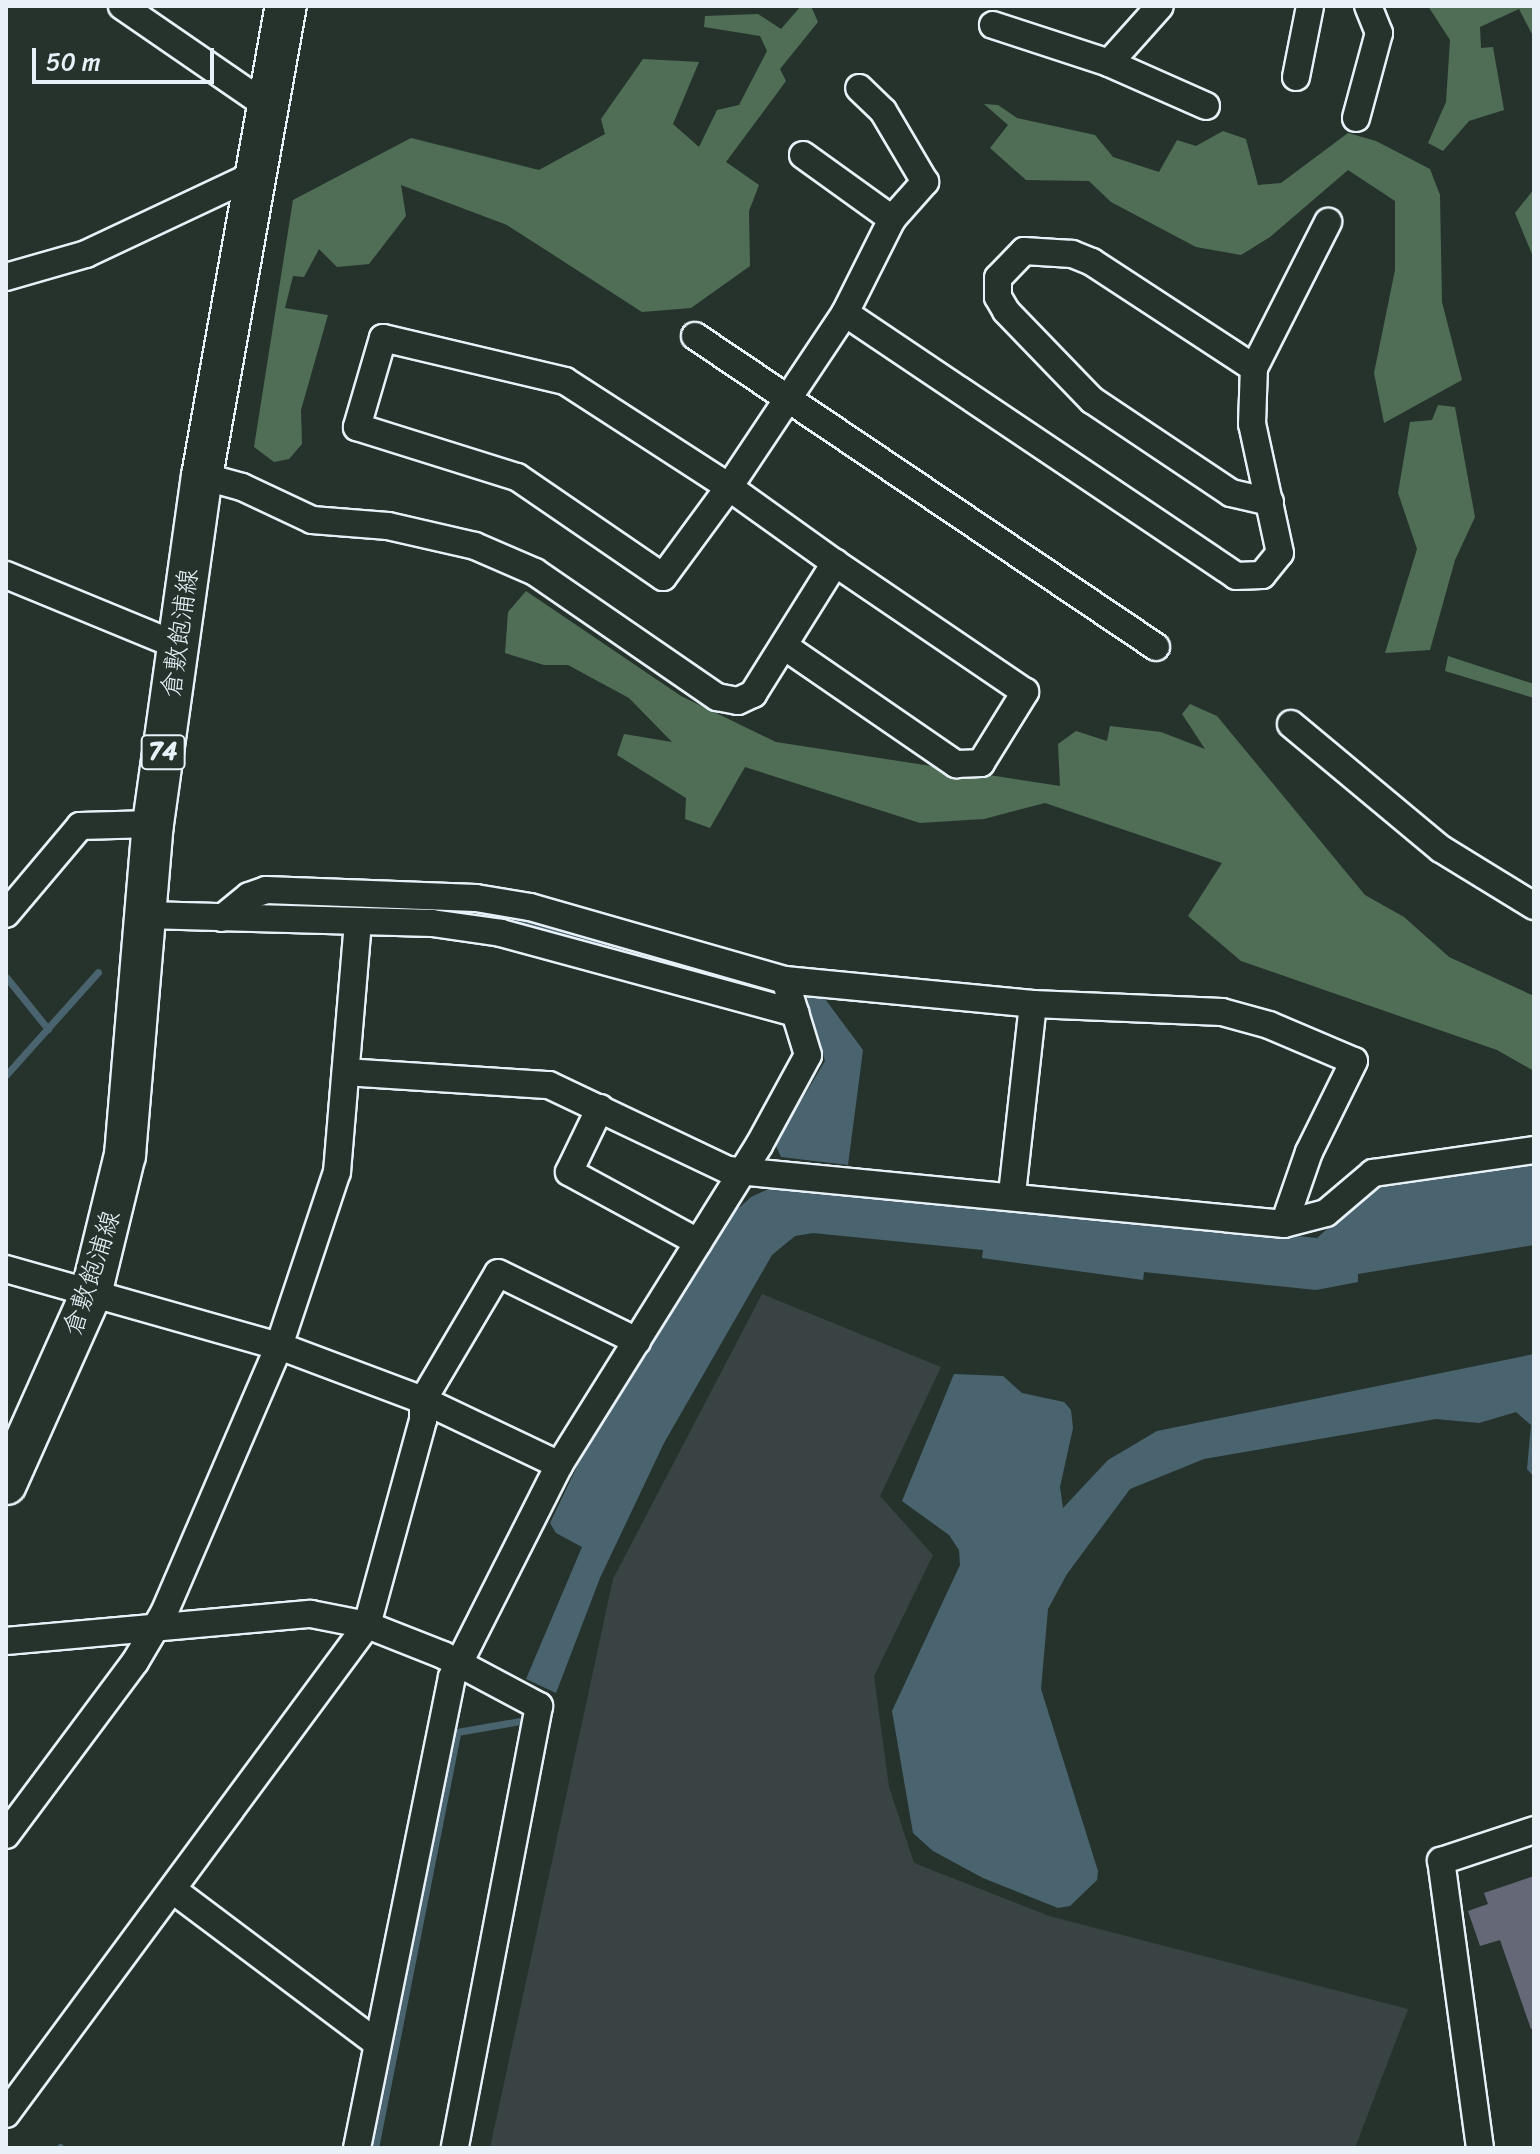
<!DOCTYPE html>
<html>
<head>
<meta charset="utf-8">
<style>
  body { margin:0 }
  #map { position:relative; width:1540px; height:2154px; overflow:hidden; background:#26332d; font-family:Sriracha,"Klee One",sans-serif }
  div>[style] { position:absolute }
  .built>* { inset:0; background:#394343 }
  .green>* { inset:0; background:#506e56 }
  .water>* { inset:0; background:#4a646f }
  .stream>* { height:7px; margin:-3.5px; padding:0 3.5px; transform-origin:3.5px; border-radius:3.5px; background:#4a646f }
  .building>* { inset:0; background:#656876 }
  .roads { filter:drop-shadow(2px 0 #e8f1f8) drop-shadow(-2px 0 #e8f1f8) drop-shadow(0 2px #e8f1f8) drop-shadow(0 -2px #e8f1f8) }
  .street>* { height:26px; margin:-13px; padding:0 13px; transform-origin:13px; border-radius:13px; background:#26332d }
  .primary>* { height:40px; margin:-20px; padding:0 20px; transform-origin:20px; border-radius:20px; background:#26332d }
  span { translate:-50% -50%; white-space:nowrap; text-align:center; line-height:1.15; -webkit-text-stroke:8px #26332d; paint-order:stroke }
  .shield-label span { padding:2px 6px; background:#26332d; border:2px solid; border-radius:6px; -webkit-text-stroke-width:0 }
  .shield-label { font-size:24px; color:#e8f1f8; font-weight:700 }
  .street-label { font-size:26px; color:#e8f1f8 }
  .frame { position:absolute; inset:0; border:8px solid #e8f1f8; pointer-events:none }
  .scale { position:absolute; left:32px; top:48px; width:182px; height:36px; box-sizing:border-box; border:4px solid #e8f1f8; border-top:0; padding-left:10px; font-size:24px; line-height:28px; white-space:nowrap; color:#e8f1f8; -webkit-text-stroke:6px #26332d; paint-order:stroke }
</style>
</head>
<body>
<div id="map">
  <div class="built">
    <div style="clip-path:polygon(762px 1294px,941px 1367px,880px 1496px,933px 1555px,874px 1676px,889px 1787px,914px 1863px,1049px 1916px,1408px 2009px,1355px 2148px,490px 2148px,613px 1579px)"></div>
  </div>
  <div class="green">
    <div style="clip-path:polygon(801px 6px,811px 6px,818px 22px,780px 69px,786px 81px,726px 162px,759px 185px,749px 211px,750px 266px,691px 308px,642px 312px,507px 225px,401px 185px,406px 216px,369px 264px,337px 267px,319px 249px,304px 277px,293px 276px,285px 308px,328px 315px,301px 410px,302px 444px,289px 459px,274px 462px,254px 447px,293px 200px,411px 138px,539px 170px,605px 134px,601px 119px,643px 59px,699px 62px,673px 124px,699px 147px,717px 110px,739px 105px,767px 51px,760px 36px,704px 27px,705px 16px,758px 14px,781px 29px)"></div>
    <div style="clip-path:polygon(1428px 6px,1534px 6px,1534px 38px,1519px 9px,1480px 27px,1481px 48px,1493px 47px,1504px 110px,1469px 121px,1443px 151px,1428px 143px,1446px 102px,1450px 40px)"></div>
    <div style="clip-path:polygon(984px 104px,998px 105px,1017px 118px,1095px 135px,1113px 157px,1159px 172px,1177px 140px,1196px 146px,1223px 131px,1246px 139px,1258px 185px,1281px 183px,1348px 133px,1376px 141px,1430px 169px,1440px 195px,1442px 302px,1462px 380px,1384px 423px,1374px 373px,1395px 270px,1395px 201px,1348px 170px,1270px 237px,1241px 255px,1196px 247px,1111px 202px,1089px 181px,1026px 180px,990px 148px,1008px 125px)"></div>
    <div style="clip-path:polygon(1534px 189px,1534px 259px,1515px 213px)"></div>
    <div style="clip-path:polygon(1438px 405px,1455px 407px,1475px 517px,1455px 560px,1430px 650px,1385px 653px,1417px 549px,1398px 493px,1410px 422px,1432px 420px)"></div>
    <div style="clip-path:polygon(526px 591px,681px 696px,776px 742px,1060px 786px,1058px 744px,1076px 731px,1107px 741px,1110px 726px,1161px 732px,1205px 749px,1182px 714px,1190px 704px,1217px 716px,1365px 895px,1404px 917px,1449px 957px,1534px 996px,1534px 1071px,1497px 1050px,1241px 961px,1188px 916px,1222px 863px,1045px 803px,984px 819px,920px 823px,745px 767px,710px 828px,685px 819px,686px 798px,617px 755px,624px 734px,672px 742px,629px 698px,568px 665px,544px 665px,505px 653px,508px 612px)"></div>
    <div style="clip-path:polygon(1448px 656px,1534px 684px,1534px 698px,1445px 671px)"></div>
  </div>
  <div class="water">
    <div style="clip-path:polygon(806px 994px,825px 999px,863px 1050px,848px 1165px,781px 1157px,775px 1144px,825px 1061px)"></div>
    <div style="clip-path:polygon(1534px 1161px,1534px 1245px,1358px 1274px,1358px 1282px,1316px 1290px,1144px 1272px,1143px 1280px,982px 1258px,983px 1250px,813px 1233px,795px 1236px,772px 1255px,664px 1443px,600px 1578px,556px 1693px,526px 1679px,582px 1547px,556px 1533px,550px 1523px,582px 1456px,729px 1217px,751px 1197px,775px 1186px,790px 1186px,1317px 1238px,1382px 1180px)"></div>
    <div style="clip-path:polygon(1534px 1354px,1534px 1477px,1527px 1469px,1531px 1425px,1516px 1412px,1479px 1423px,1436px 1419px,1204px 1459px,1130px 1489px,1067px 1574px,1048px 1609px,1041px 1689px,1098px 1871px,1097px 1880px,1070px 1906px,1058px 1908px,983px 1878px,933px 1851px,913px 1833px,892px 1711px,960px 1565px,959px 1550px,949px 1535px,902px 1501px,954px 1374px,1003px 1376px,1022px 1393px,1064px 1402px,1071px 1410px,1073px 1428px,1060px 1487px,1063px 1508px,1108px 1460px,1157px 1431px)"></div>
  </div>
  <div class="stream">
    <div style="left:332px;top:907px;width:48px"></div>
    <div style="left:416px;top:908px;width:113px;rotate:8.1deg"></div>
    <div style="left:528px;top:924px;width:267px;rotate:15.4deg"></div>
    <div style="left:6px;top:977px;width:67px;rotate:51.1deg"></div>
    <div style="left:6px;top:1075px;width:138px;rotate:-48.2deg"></div>
    <div style="left:60px;top:2147px;width:1px;rotate:45deg"></div>
    <div style="left:375px;top:2148px;width:424px;rotate:-78.8deg"></div>
    <div style="left:457px;top:1732px;width:64px;rotate:-9.9deg"></div>
  </div>
  <div class="building">
    <div style="clip-path:polygon(1534px 1876px,1534px 2029px,1531px 2029px,1500px 1940px,1480px 1946px,1468px 1911px,1488px 1904px,1484px 1893px)"></div>
  </div>
  <div class="roads">
    <div class="street">
      <div style="left:122px;top:6px;width:178px;rotate:34.5deg"></div>
      <div style="left:993px;top:25px;width:122px;rotate:18.1deg"></div>
      <div style="left:1109px;top:63px;width:106px;rotate:23.9deg"></div>
      <div style="left:1109px;top:63px;width:76px;rotate:-48.2deg"></div>
      <div style="left:1296px;top:77px;width:72px;rotate:-78.8deg"></div>
      <div style="left:1356px;top:118px;width:88px;rotate:-74.9deg"></div>
      <div style="left:1379px;top:33px;width:29px;rotate:-112deg"></div>
      <div style="left:803px;top:155px;width:110px;rotate:35.7deg"></div>
      <div style="left:6px;top:277px;width:83px;rotate:-16deg"></div>
      <div style="left:86px;top:254px;width:190px;rotate:-25.2deg"></div>
      <div style="left:845px;top:313px;width:105px;rotate:-63.4deg"></div>
      <div style="left:892px;top:219px;width:50px;rotate:-48.3deg"></div>
      <div style="left:925px;top:182px;width:82px;rotate:-120.6deg"></div>
      <div style="left:883px;top:111px;width:33px;rotate:-136deg"></div>
      <div style="left:695px;top:336px;width:556px;rotate:34deg"></div>
      <div style="left:1254px;top:368px;width:194px;rotate:-146.8deg"></div>
      <div style="left:1092px;top:262px;width:22px;rotate:-158deg"></div>
      <div style="left:1072px;top:254px;width:48px;rotate:-176.4deg"></div>
      <div style="left:1024px;top:251px;width:37px;rotate:134deg"></div>
      <div style="left:998px;top:278px;width:19px;rotate:90deg"></div>
      <div style="left:998px;top:297px;width:16px;rotate:60deg"></div>
      <div style="left:1006px;top:311px;width:124px;rotate:46deg"></div>
      <div style="left:1092px;top:400px;width:167px;rotate:33.8deg"></div>
      <div style="left:1231px;top:493px;width:40px;rotate:13deg"></div>
      <div style="left:202px;top:476px;width:41px;rotate:15.4deg"></div>
      <div style="left:242px;top:487px;width:77px;rotate:25.2deg"></div>
      <div style="left:312px;top:520px;width:76px;rotate:4.5deg"></div>
      <div style="left:388px;top:526px;width:89px;rotate:12.9deg"></div>
      <div style="left:475px;top:546px;width:65px;rotate:23.4deg"></div>
      <div style="left:535px;top:572px;width:221px;rotate:34.5deg"></div>
      <div style="left:717px;top:697px;width:21px;rotate:11deg"></div>
      <div style="left:738px;top:701px;width:17px;rotate:-25deg"></div>
      <div style="left:753px;top:694px;width:155px;rotate:-58deg"></div>
      <div style="left:835px;top:563px;width:130px;rotate:-144.4deg"></div>
      <div style="left:729px;top:487px;width:195px;rotate:-147.1deg"></div>
      <div style="left:565px;top:381px;width:187px;rotate:-166.7deg"></div>
      <div style="left:383px;top:338px;width:93px;rotate:106.3deg"></div>
      <div style="left:357px;top:427px;width:168px;rotate:17.4deg"></div>
      <div style="left:517px;top:477px;width:177px;rotate:34.4deg"></div>
      <div style="left:663px;top:577px;width:112px;rotate:-53.7deg"></div>
      <div style="left:729px;top:487px;width:209px;rotate:-56.3deg"></div>
      <div style="left:845px;top:313px;width:471px;rotate:33.9deg"></div>
      <div style="left:1236px;top:576px;width:26px;rotate:-2deg"></div>
      <div style="left:1262px;top:575px;width:28px;rotate:-51deg"></div>
      <div style="left:1280px;top:553px;width:132px;rotate:-102.2deg"></div>
      <div style="left:1252px;top:424px;width:56px;rotate:-88deg"></div>
      <div style="left:1254px;top:368px;width:164px;rotate:-63.1deg"></div>
      <div style="left:6px;top:575px;width:186px;rotate:22.4deg"></div>
      <div style="left:784px;top:646px;width:209px;rotate:34.5deg"></div>
      <div style="left:956px;top:764px;width:25px;rotate:-2deg"></div>
      <div style="left:981px;top:763px;width:84px;rotate:-58.2deg"></div>
      <div style="left:1025px;top:692px;width:230px;rotate:-145.8deg"></div>
      <div style="left:1291px;top:724px;width:195px;rotate:39.8deg"></div>
      <div style="left:1441px;top:849px;width:109px;rotate:31.5deg"></div>
      <div style="left:6px;top:914px;width:115px;rotate:-49.9deg"></div>
      <div style="left:80px;top:826px;width:73px;rotate:-1.6deg"></div>
      <div style="left:146px;top:915px;width:286px;rotate:1.6deg"></div>
      <div style="left:432px;top:923px;width:70px;rotate:8.2deg"></div>
      <div style="left:501px;top:933px;width:305px;rotate:15.2deg"></div>
      <div style="left:222px;top:918px;width:35px;rotate:-39deg"></div>
      <div style="left:249px;top:896px;width:18px;rotate:-19deg"></div>
      <div style="left:266px;top:890px;width:210px;rotate:2.2deg"></div>
      <div style="left:476px;top:898px;width:55px;rotate:9.5deg"></div>
      <div style="left:530px;top:907px;width:265px;rotate:16deg"></div>
      <div style="left:785px;top:980px;width:249px;rotate:5.5deg"></div>
      <div style="left:1033px;top:1004px;width:189px;rotate:2.4deg"></div>
      <div style="left:1222px;top:1012px;width:49px;rotate:15.5deg"></div>
      <div style="left:1269px;top:1025px;width:92px;rotate:23deg"></div>
      <div style="left:1354px;top:1061px;width:102px;rotate:116.3deg"></div>
      <div style="left:1309px;top:1152px;width:76px;rotate:109.1deg"></div>
      <div style="left:346px;top:1072px;width:203px;rotate:3.7deg"></div>
      <div style="left:549px;top:1085px;width:198px;rotate:25.4deg"></div>
      <div style="left:728px;top:1170px;width:559px;rotate:5.55deg"></div>
      <div style="left:1284px;top:1224px;width:43px;rotate:-14.7deg"></div>
      <div style="left:1326px;top:1213px;width:62px;rotate:-40.4deg"></div>
      <div style="left:1373px;top:1173px;width:163px;rotate:-8.1deg"></div>
      <div style="left:600px;top:1108px;width:71px;rotate:115.8deg"></div>
      <div style="left:569px;top:1172px;width:147px;rotate:28.5deg"></div>
      <div style="left:1012px;top:1194px;width:191px;rotate:-83.7deg"></div>
      <div style="left:6px;top:1269px;width:284px;rotate:15.8deg"></div>
      <div style="left:279px;top:1346px;width:154px;rotate:20.6deg"></div>
      <div style="left:423px;top:1400px;width:151px;rotate:25.5deg"></div>
      <div style="left:6px;top:1641px;width:306px;rotate:-5.1deg"></div>
      <div style="left:311px;top:1614px;width:57px;rotate:11.1deg"></div>
      <div style="left:367px;top:1625px;width:82px;rotate:21.5deg"></div>
      <div style="left:443px;top:1655px;width:109px;rotate:28deg"></div>
      <div style="left:539px;top:1706px;width:450px;rotate:100.8deg"></div>
      <div style="left:6px;top:1835px;width:216px;rotate:-53.3deg"></div>
      <div style="left:135px;top:1662px;width:57px;rotate:-59.4deg"></div>
      <div style="left:164px;top:1613px;width:291px;rotate:-66.7deg"></div>
      <div style="left:279px;top:1346px;width:183px;rotate:-71.6deg"></div>
      <div style="left:337px;top:1172px;width:249px;rotate:-85.2deg"></div>
      <div style="left:173px;top:1890px;width:255px;rotate:36.9deg"></div>
      <div style="left:6px;top:2114px;width:608px;rotate:-53.56deg"></div>
      <div style="left:367px;top:1625px;width:213px;rotate:-74.7deg"></div>
      <div style="left:423px;top:1420px;width:20px;rotate:-90deg"></div>
      <div style="left:423px;top:1400px;width:147px;rotate:-59.4deg"></div>
      <div style="left:498px;top:1273px;width:155px;rotate:26.1deg"></div>
      <div style="left:357px;top:2148px;width:480px;rotate:-78.6deg"></div>
      <div style="left:452px;top:1677px;width:237px;rotate:-63.2deg"></div>
      <div style="left:559px;top:1465px;width:377px;rotate:-58deg"></div>
      <div style="left:759px;top:1145px;width:102px;rotate:-61.4deg"></div>
      <div style="left:808px;top:1055px;width:78px;rotate:-107deg"></div>
      <div style="left:1480px;top:2148px;width:290px;rotate:-97.7deg"></div>
      <div style="left:1441px;top:1861px;width:98px;rotate:-18.4deg"></div>
    </div>
    <div class="primary">
      <div style="left:6px;top:1484px;width:208px;rotate:-65.9deg"></div>
      <div style="left:91px;top:1294px;width:143px;rotate:-76.3deg"></div>
      <div style="left:125px;top:1155px;width:332px;rotate:-85.2deg"></div>
      <div style="left:153px;top:824px;width:351px;rotate:-82deg"></div>
      <div style="left:202px;top:476px;width:477px;rotate:-79.9deg"></div>
    </div>
  </div>
  <div class="shield-label">
    <span style="left:163px;top:752px">74</span>
  </div>
  <div class="street-label">
    <span style="left:180px;top:633px;rotate:-82deg">倉敷飽浦線</span>
    <span style="left:92px;top:1273px;rotate:-72deg">倉敷飽浦線</span>
  </div>
  <div class="frame"></div>
  <div class="scale">50 m</div>
</div>
</body>
</html>
